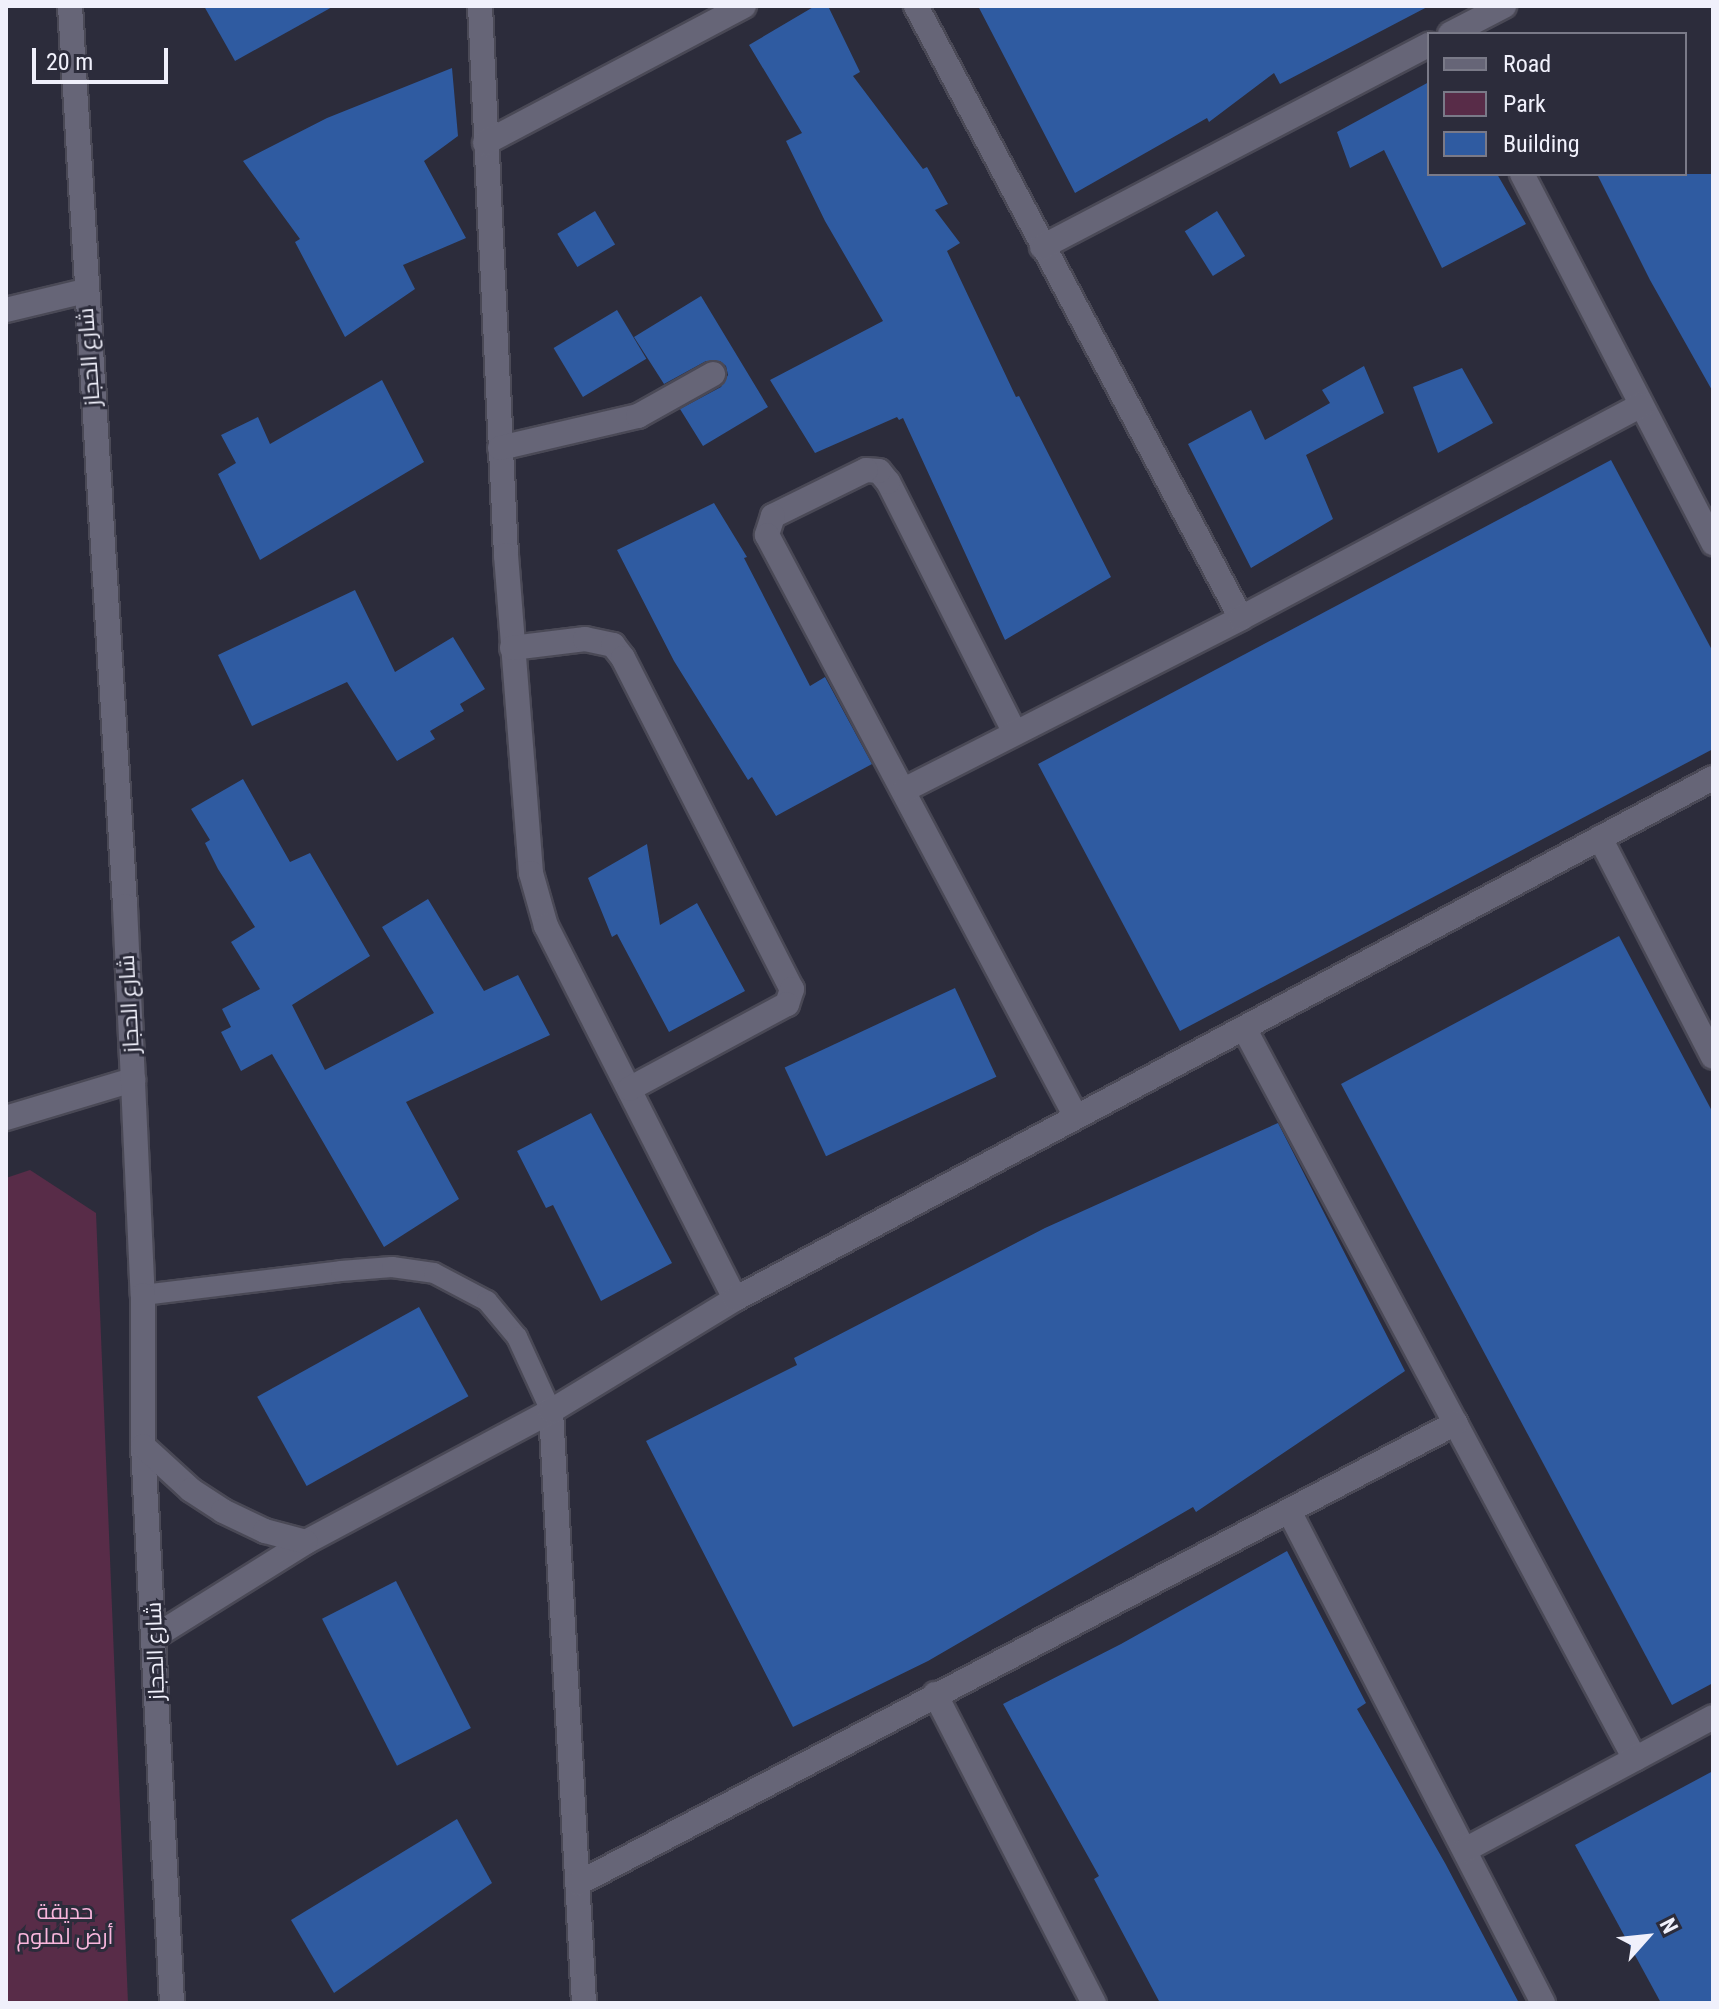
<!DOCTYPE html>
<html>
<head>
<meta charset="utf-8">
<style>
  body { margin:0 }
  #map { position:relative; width:1719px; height:2009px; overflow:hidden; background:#2c2c3b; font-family:"Roboto Condensed",Cairo,sans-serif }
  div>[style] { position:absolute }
  .green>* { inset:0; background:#582c48 }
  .building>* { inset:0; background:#2f5ba1; transform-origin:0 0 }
  .roads { filter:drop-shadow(2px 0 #4a4956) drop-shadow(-2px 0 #4a4956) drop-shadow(0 2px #4a4956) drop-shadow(0 -2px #4a4956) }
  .lane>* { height:20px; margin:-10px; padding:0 10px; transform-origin:10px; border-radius:10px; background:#666577 }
  .street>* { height:24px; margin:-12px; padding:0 12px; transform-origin:12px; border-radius:12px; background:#666577 }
  .secondary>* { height:24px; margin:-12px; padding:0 12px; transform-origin:12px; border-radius:12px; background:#666577 }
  span { translate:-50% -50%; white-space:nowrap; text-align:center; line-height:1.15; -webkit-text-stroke:6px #2c2c3b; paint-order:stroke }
  .street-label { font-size:22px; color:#f0f0fb }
  .park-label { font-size:22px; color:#f9b6dd }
  .frame { position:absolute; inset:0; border:8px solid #f0f0fb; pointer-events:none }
  .legend { position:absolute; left:1427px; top:32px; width:260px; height:144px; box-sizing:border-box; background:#2c2c3b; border:2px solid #7a7a88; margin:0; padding:10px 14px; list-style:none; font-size:24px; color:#f0f0fb }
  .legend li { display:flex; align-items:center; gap:16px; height:40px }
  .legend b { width:40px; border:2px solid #7a7a88 }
  .north { position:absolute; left:1607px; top:1897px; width:80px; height:80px; -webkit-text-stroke:6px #2c2c3b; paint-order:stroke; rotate:63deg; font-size:22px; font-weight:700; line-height:32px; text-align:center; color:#f0f0fb }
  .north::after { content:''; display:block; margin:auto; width:28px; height:36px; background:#f0f0fb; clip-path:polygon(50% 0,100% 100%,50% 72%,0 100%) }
  .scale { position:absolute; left:32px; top:48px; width:136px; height:36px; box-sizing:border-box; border:4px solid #f0f0fb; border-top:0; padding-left:10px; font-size:24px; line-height:28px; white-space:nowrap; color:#f0f0fb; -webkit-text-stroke:6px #2c2c3b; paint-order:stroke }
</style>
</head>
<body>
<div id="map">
  <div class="green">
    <div style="clip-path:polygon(30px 1170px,96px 1213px,128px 2003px,6px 2003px,6px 1178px)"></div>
  </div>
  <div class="building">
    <div style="clip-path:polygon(204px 6px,334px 6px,235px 61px)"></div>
    <div style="clip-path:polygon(815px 6px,828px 6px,860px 72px,853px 76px,923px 169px,927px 167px,948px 204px,935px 210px,960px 243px,947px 251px,1016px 397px,1019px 396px,1111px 577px,1005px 640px,903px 418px,899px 420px,897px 417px,815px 453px,770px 380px,883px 321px,825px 221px,786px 141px,802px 133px,749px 45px)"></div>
    <div style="clip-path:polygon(978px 6px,1429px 6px,1280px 84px,1274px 73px,1209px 122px,1207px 118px,1075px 193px)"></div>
    <div style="clip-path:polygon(452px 68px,458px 136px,424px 161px,466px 238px,403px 265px,415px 289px,345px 337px,295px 242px,300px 239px,243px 161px,327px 118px)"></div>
    <div style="clip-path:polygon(1429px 82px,1429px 174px,1497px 174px,1526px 224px,1442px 268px,1384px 150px,1350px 168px,1337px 132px)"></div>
    <div style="clip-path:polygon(1597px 174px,1713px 174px,1713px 392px,1650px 280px)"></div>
    <div style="left:595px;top:211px;width:39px;height:44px;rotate:59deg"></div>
    <div style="left:1217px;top:211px;width:53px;height:38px;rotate:58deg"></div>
    <div style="clip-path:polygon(701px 296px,768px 407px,703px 446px,680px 409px,721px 387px,728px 375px,726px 366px,720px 361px,706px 361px,664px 384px,634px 337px)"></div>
    <div style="left:617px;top:310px;width:57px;height:74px;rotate:59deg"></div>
    <div style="clip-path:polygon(1364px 366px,1384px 413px,1306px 455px,1333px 519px,1251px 568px,1188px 444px,1251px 410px,1265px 440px,1330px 403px,1322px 390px)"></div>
    <div style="clip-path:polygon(1462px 368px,1493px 423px,1438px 453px,1413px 387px)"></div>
    <div style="clip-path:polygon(382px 380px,424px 462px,260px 560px,218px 474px,236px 463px,221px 435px,258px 417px,270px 444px)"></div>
    <div style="clip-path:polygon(1611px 460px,1713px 652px,1713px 749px,1180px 1031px,1038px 764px)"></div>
    <div style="clip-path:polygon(714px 503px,747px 557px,744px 558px,810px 686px,825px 677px,872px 764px,776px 816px,752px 777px,748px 780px,674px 661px,617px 550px)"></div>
    <div style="clip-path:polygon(355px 590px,395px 672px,453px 637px,485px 689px,460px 704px,464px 711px,430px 731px,435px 739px,397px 761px,347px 682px,252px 726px,218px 655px)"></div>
    <div style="clip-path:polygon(243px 779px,290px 862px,310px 853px,370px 956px,292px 1005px,325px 1070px,434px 1013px,382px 927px,428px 899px,484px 991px,518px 975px,550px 1035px,406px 1102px,459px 1199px,384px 1247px,272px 1054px,241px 1071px,221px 1032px,231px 1027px,222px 1009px,260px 989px,231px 942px,255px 927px,218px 869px,205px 843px,210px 840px,191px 809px)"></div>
    <div style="clip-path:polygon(647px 844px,660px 925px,697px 903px,745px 991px,669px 1032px,617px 934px,612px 937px,588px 878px)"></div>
    <div style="clip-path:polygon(1619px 936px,1713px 1113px,1713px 1683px,1672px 1705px,1341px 1084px)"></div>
    <div style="left:955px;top:988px;width:98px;height:188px;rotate:65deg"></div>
    <div style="clip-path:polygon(591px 1113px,672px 1263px,601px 1301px,553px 1205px,546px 1208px,517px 1151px)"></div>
    <div style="clip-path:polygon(1278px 1123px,1405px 1371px,1196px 1512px,1193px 1507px,928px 1661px,793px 1727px,646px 1441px,797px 1365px,794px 1358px,1045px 1228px)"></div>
    <div style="left:419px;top:1307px;width:102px;height:185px;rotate:61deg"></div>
    <div style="clip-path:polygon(1287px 1551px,1366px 1703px,1357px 1709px,1445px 1863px,1519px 2003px,1160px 2003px,1094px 1879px,1099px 1876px,1003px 1704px,1121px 1644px)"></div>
    <div style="left:396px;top:1581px;width:165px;height:83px;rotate:63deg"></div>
    <div style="clip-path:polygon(1713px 1771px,1713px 2003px,1661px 2003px,1575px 1845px)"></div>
    <div style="clip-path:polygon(457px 1819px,492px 1883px,334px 1993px,291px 1920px)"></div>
  </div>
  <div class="roads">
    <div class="lane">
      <div style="left:143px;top:1295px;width:199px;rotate:-6.9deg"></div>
      <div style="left:341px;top:1271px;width:51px;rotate:-4.5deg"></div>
      <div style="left:392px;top:1267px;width:42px;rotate:8.1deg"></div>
      <div style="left:434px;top:1273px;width:60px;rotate:27.8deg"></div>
      <div style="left:487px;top:1301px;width:47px;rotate:50.2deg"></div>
      <div style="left:517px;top:1337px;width:81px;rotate:65.3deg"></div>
    </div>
    <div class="street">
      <div style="left:480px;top:6px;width:550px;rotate:87.29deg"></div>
      <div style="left:506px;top:555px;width:319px;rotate:85.5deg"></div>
      <div style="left:531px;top:873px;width:55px;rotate:74.2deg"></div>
      <div style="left:546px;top:926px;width:418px;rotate:63.1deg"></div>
      <div style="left:916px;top:6px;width:693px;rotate:62.03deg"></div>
      <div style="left:1450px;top:34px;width:61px;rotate:-27.4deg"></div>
      <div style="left:485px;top:143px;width:293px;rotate:-27.9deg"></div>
      <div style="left:1522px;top:174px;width:416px;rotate:62.6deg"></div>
      <div style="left:1042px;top:247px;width:437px;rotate:-27.6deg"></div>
      <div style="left:6px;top:310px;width:81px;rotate:-13.5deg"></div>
      <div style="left:500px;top:448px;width:142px;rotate:-13.1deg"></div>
      <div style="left:638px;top:416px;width:86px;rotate:-29.2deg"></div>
      <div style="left:512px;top:648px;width:74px;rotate:-7deg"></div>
      <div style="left:585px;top:639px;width:29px;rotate:12deg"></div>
      <div style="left:613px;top:645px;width:16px;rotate:52deg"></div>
      <div style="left:623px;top:658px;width:372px;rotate:63deg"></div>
      <div style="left:792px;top:989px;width:16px;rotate:108deg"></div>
      <div style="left:787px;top:1004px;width:179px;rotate:151.7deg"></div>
      <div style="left:1015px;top:733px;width:281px;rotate:-116.8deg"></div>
      <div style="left:888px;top:482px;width:14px;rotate:-129deg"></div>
      <div style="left:879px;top:471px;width:13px;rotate:-176deg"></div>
      <div style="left:866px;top:470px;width:104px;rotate:153.7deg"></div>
      <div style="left:773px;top:516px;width:20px;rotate:108deg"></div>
      <div style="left:767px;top:535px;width:659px;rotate:62.03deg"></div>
      <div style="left:904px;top:790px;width:378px;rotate:-27deg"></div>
      <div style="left:1241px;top:618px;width:453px;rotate:-28deg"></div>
      <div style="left:1600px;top:838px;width:246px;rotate:62.7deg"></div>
      <div style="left:1244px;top:1028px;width:829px;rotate:61.86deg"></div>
      <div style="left:6px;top:1118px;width:133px;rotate:-16.7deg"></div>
      <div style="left:551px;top:1411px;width:593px;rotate:86.81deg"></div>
      <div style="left:1289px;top:1511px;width:554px;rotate:62.69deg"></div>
      <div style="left:154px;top:1637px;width:179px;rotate:-32deg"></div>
      <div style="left:306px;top:1542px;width:278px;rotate:-28.1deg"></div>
      <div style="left:551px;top:1411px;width:215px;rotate:-31.3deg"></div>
      <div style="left:735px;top:1299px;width:1108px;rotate:-28.05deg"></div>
      <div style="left:935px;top:1694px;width:348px;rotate:62.8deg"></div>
      <div style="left:1465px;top:1850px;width:281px;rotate:-28.2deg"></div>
      <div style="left:579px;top:1883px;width:990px;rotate:-27.68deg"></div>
    </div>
    <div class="secondary">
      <div style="left:70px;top:6px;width:902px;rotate:86.5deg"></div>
      <div style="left:125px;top:906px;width:389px;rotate:87.4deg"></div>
      <div style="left:143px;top:1295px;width:151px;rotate:90deg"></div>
      <div style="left:143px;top:1446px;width:558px;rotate:87.02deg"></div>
      <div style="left:143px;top:1446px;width:65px;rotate:42.5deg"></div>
      <div style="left:191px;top:1490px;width:38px;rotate:33deg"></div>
      <div style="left:223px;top:1511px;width:47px;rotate:25.5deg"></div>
      <div style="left:265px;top:1531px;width:42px;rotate:15deg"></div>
    </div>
  </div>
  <div class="street-label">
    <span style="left:89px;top:357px;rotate:-94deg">شارع الحجاز</span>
    <span style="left:129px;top:1004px;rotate:-93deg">شارع الحجاز</span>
    <span style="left:155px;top:1651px;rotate:-92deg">شارع الحجاز</span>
  </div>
  <div class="park-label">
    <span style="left:65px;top:1924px">حديقة<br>أرض لملوم</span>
  </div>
  <div class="frame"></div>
  <ul class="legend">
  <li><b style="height:10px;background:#666577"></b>Road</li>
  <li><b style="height:22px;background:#582c48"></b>Park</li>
  <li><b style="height:22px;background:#2f5ba1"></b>Building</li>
  </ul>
  <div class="north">N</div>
  <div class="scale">20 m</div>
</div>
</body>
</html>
